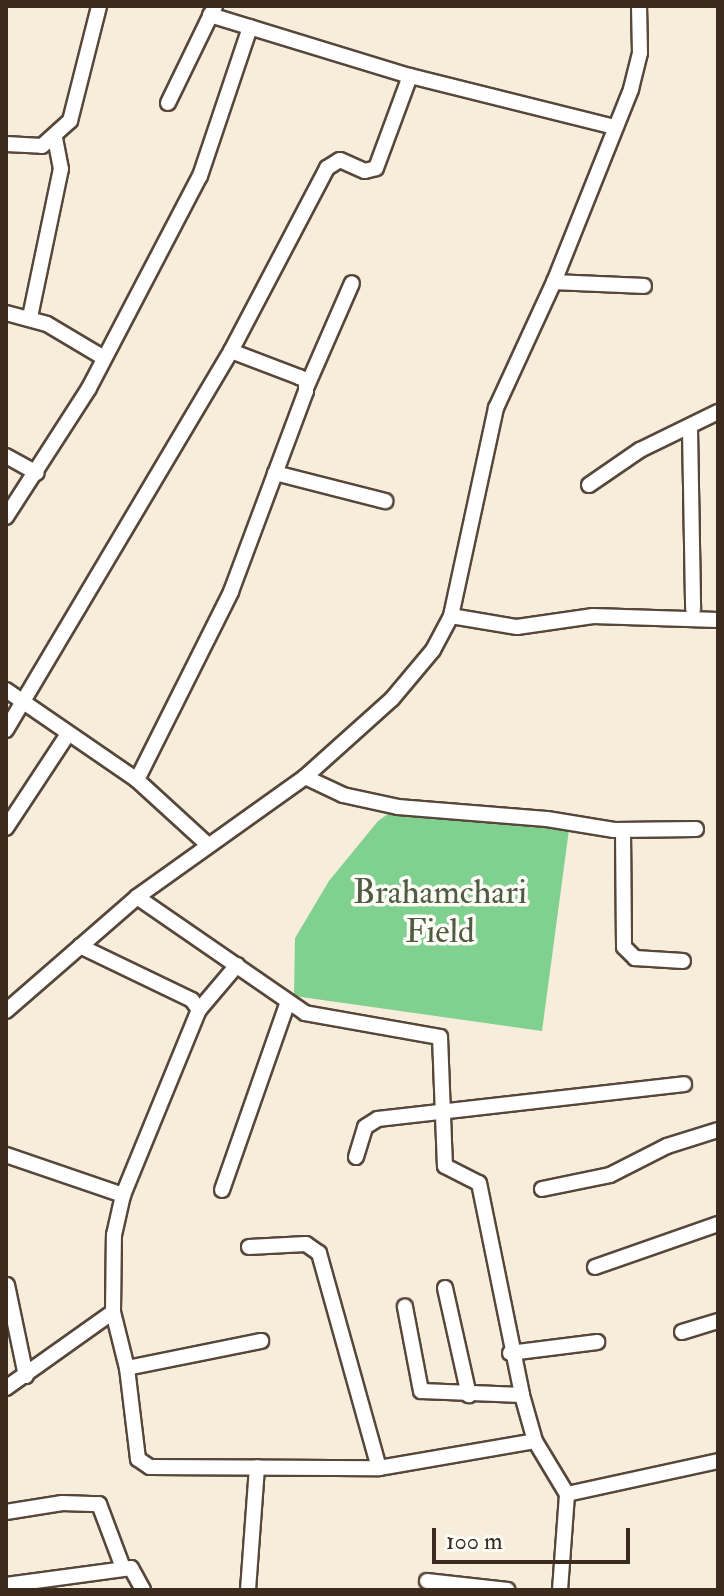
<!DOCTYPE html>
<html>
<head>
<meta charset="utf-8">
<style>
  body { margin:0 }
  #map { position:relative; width:724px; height:1596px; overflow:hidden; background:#f7eddb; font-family:"IM FELL Double Pica",serif }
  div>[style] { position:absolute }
  .green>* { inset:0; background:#80d090 }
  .roads { filter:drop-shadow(2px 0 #57473a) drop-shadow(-2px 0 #57473a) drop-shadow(0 2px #57473a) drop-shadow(0 -2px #57473a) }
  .minor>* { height:14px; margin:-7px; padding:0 7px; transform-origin:7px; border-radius:7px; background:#fff }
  span { translate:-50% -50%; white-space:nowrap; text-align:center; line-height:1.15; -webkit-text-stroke:7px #fdfcf7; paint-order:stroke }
  .park-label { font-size:34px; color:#505c40 }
  .frame { position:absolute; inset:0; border:8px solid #3b2a1e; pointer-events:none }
  .scale { position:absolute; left:432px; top:1528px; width:198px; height:36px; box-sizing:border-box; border:4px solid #3b2a1e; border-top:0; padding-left:10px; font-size:24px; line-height:28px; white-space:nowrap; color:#3b2a1e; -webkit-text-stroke:6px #fdfcf7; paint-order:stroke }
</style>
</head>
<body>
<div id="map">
  <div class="green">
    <div style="clip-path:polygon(398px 807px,570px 822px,542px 1031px,294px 996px,295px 938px,329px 881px,378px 821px)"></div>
  </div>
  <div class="roads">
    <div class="minor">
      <div style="left:210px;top:15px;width:209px;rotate:17deg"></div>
      <div style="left:410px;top:76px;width:210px;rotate:14deg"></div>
      <div style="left:168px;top:103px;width:108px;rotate:-64.1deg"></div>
      <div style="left:6px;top:144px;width:36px;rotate:3deg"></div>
      <div style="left:42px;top:146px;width:38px;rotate:-42deg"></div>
      <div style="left:70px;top:121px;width:119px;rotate:-75.8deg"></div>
      <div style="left:554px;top:282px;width:90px;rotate:2.5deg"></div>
      <div style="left:6px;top:313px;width:42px;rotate:15deg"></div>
      <div style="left:47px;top:324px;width:66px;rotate:30.8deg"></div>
      <div style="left:30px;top:317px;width:151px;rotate:-78.2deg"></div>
      <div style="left:61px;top:169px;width:31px;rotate:-101deg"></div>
      <div style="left:231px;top:351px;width:207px;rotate:-62.3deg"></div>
      <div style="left:327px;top:168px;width:15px;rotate:-32deg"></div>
      <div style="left:340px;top:160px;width:27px;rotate:24deg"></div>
      <div style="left:365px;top:171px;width:11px;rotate:-15deg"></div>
      <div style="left:376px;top:168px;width:98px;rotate:-69.7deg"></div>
      <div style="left:307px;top:386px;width:112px;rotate:-66.4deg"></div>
      <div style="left:690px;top:429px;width:180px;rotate:89deg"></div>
      <div style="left:6px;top:456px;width:35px;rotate:29deg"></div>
      <div style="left:275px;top:473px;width:114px;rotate:14.3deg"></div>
      <div style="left:589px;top:485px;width:62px;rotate:-34.5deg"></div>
      <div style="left:640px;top:450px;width:87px;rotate:-26deg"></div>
      <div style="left:6px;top:517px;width:153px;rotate:-57.2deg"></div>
      <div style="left:89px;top:388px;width:239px;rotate:-62.4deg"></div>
      <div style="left:200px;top:176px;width:157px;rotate:-71.4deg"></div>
      <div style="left:451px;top:616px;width:67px;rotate:9.5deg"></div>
      <div style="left:517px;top:627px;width:77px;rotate:-8.2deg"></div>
      <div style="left:593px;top:616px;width:125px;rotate:1.8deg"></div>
      <div style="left:6px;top:690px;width:159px;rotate:34.5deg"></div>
      <div style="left:137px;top:780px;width:95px;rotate:42.4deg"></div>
      <div style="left:6px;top:730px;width:441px;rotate:-59.3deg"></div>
      <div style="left:231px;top:351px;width:73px;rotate:20.9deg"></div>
      <div style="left:299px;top:377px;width:8px;rotate:23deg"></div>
      <div style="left:306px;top:380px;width:11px;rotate:90deg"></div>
      <div style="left:306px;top:391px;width:215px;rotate:110.5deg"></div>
      <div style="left:231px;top:592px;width:210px;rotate:116.6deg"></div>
      <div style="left:305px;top:777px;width:42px;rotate:25.3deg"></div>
      <div style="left:343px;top:795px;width:56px;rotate:12.3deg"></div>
      <div style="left:398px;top:807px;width:149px;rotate:4.6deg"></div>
      <div style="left:547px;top:819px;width:68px;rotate:9.3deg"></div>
      <div style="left:614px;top:830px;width:82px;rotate:-0.7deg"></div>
      <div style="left:6px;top:828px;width:113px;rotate:-56.6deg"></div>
      <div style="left:623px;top:830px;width:117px;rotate:89.5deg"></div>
      <div style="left:624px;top:947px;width:16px;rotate:45deg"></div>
      <div style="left:635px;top:958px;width:48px;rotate:3.6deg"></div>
      <div style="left:137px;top:897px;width:204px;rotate:34.6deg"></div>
      <div style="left:305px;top:1013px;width:137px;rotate:10.1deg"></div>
      <div style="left:440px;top:1037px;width:129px;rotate:87.8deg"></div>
      <div style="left:445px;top:1166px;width:38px;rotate:27deg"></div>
      <div style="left:479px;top:1183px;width:216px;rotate:78.5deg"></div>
      <div style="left:199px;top:1010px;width:59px;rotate:-49.8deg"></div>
      <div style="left:6px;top:1011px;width:174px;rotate:-41deg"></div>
      <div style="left:137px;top:897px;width:206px;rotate:-35.5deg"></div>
      <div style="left:305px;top:777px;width:117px;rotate:-41.9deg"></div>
      <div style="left:392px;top:699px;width:64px;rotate:-50.1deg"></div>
      <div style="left:433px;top:650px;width:38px;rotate:-62deg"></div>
      <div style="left:451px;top:616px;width:213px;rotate:-77.8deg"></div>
      <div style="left:496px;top:408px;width:139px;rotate:-65.3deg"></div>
      <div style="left:554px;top:282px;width:208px;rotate:-68.2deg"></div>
      <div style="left:631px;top:89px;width:37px;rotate:-76deg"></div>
      <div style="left:640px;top:53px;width:47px;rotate:-91.2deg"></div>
      <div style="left:6px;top:1155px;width:124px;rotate:18.9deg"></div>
      <div style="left:356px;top:1157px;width:31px;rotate:-73deg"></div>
      <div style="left:365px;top:1127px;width:15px;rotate:-32deg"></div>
      <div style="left:378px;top:1119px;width:308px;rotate:-6.5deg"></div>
      <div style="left:542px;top:1189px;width:69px;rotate:-11.6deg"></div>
      <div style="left:610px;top:1175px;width:64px;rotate:-27deg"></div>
      <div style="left:667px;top:1146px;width:53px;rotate:-17.4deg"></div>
      <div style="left:222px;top:1190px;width:197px;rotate:-70.7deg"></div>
      <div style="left:249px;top:1247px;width:57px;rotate:-3deg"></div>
      <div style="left:306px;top:1244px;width:16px;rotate:35deg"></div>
      <div style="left:319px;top:1253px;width:223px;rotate:74.4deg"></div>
      <div style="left:595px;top:1267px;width:130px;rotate:-19.3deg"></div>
      <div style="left:7px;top:1285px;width:93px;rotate:78.2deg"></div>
      <div style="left:445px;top:1288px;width:110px;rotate:77.4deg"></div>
      <div style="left:113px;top:1312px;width:58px;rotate:76deg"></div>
      <div style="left:127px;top:1368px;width:92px;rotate:83.1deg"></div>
      <div style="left:138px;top:1459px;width:14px;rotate:34deg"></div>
      <div style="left:150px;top:1467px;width:229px;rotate:0.3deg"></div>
      <div style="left:379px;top:1468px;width:158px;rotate:-9.8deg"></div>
      <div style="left:535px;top:1441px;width:48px;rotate:-105.8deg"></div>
      <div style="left:522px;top:1395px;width:101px;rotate:-177.7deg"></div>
      <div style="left:421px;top:1391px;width:86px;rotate:-100.8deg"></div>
      <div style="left:682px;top:1332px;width:38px;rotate:-17deg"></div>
      <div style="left:510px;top:1353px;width:88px;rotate:-7.2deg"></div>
      <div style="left:127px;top:1368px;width:137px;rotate:-11.4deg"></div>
      <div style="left:6px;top:1388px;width:131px;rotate:-35.4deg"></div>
      <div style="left:113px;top:1312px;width:77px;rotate:-89.3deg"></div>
      <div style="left:114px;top:1235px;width:41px;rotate:-77.3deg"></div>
      <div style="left:123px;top:1195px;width:200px;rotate:-67.7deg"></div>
      <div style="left:199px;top:1010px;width:12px;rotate:-125deg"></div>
      <div style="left:192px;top:1000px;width:124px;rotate:-154.3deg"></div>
      <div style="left:535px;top:1441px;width:62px;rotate:58.9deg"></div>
      <div style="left:567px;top:1494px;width:155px;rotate:-12.3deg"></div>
      <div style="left:6px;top:1512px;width:57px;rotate:-9.1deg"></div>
      <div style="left:62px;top:1503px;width:37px;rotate:2deg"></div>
      <div style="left:99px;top:1504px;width:68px;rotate:69.4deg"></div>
      <div style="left:427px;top:1581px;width:81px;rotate:6.4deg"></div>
      <div style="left:6px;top:1585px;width:126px;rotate:-7.7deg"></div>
      <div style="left:131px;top:1568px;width:25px;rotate:61deg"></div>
      <div style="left:248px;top:1590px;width:123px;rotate:-85.8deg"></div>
      <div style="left:560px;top:1590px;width:96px;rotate:-85.8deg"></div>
    </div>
  </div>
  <div class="park-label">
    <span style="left:440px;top:912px">Brahamchari<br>Field</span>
  </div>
  <div class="frame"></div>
  <div class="scale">100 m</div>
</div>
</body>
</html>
